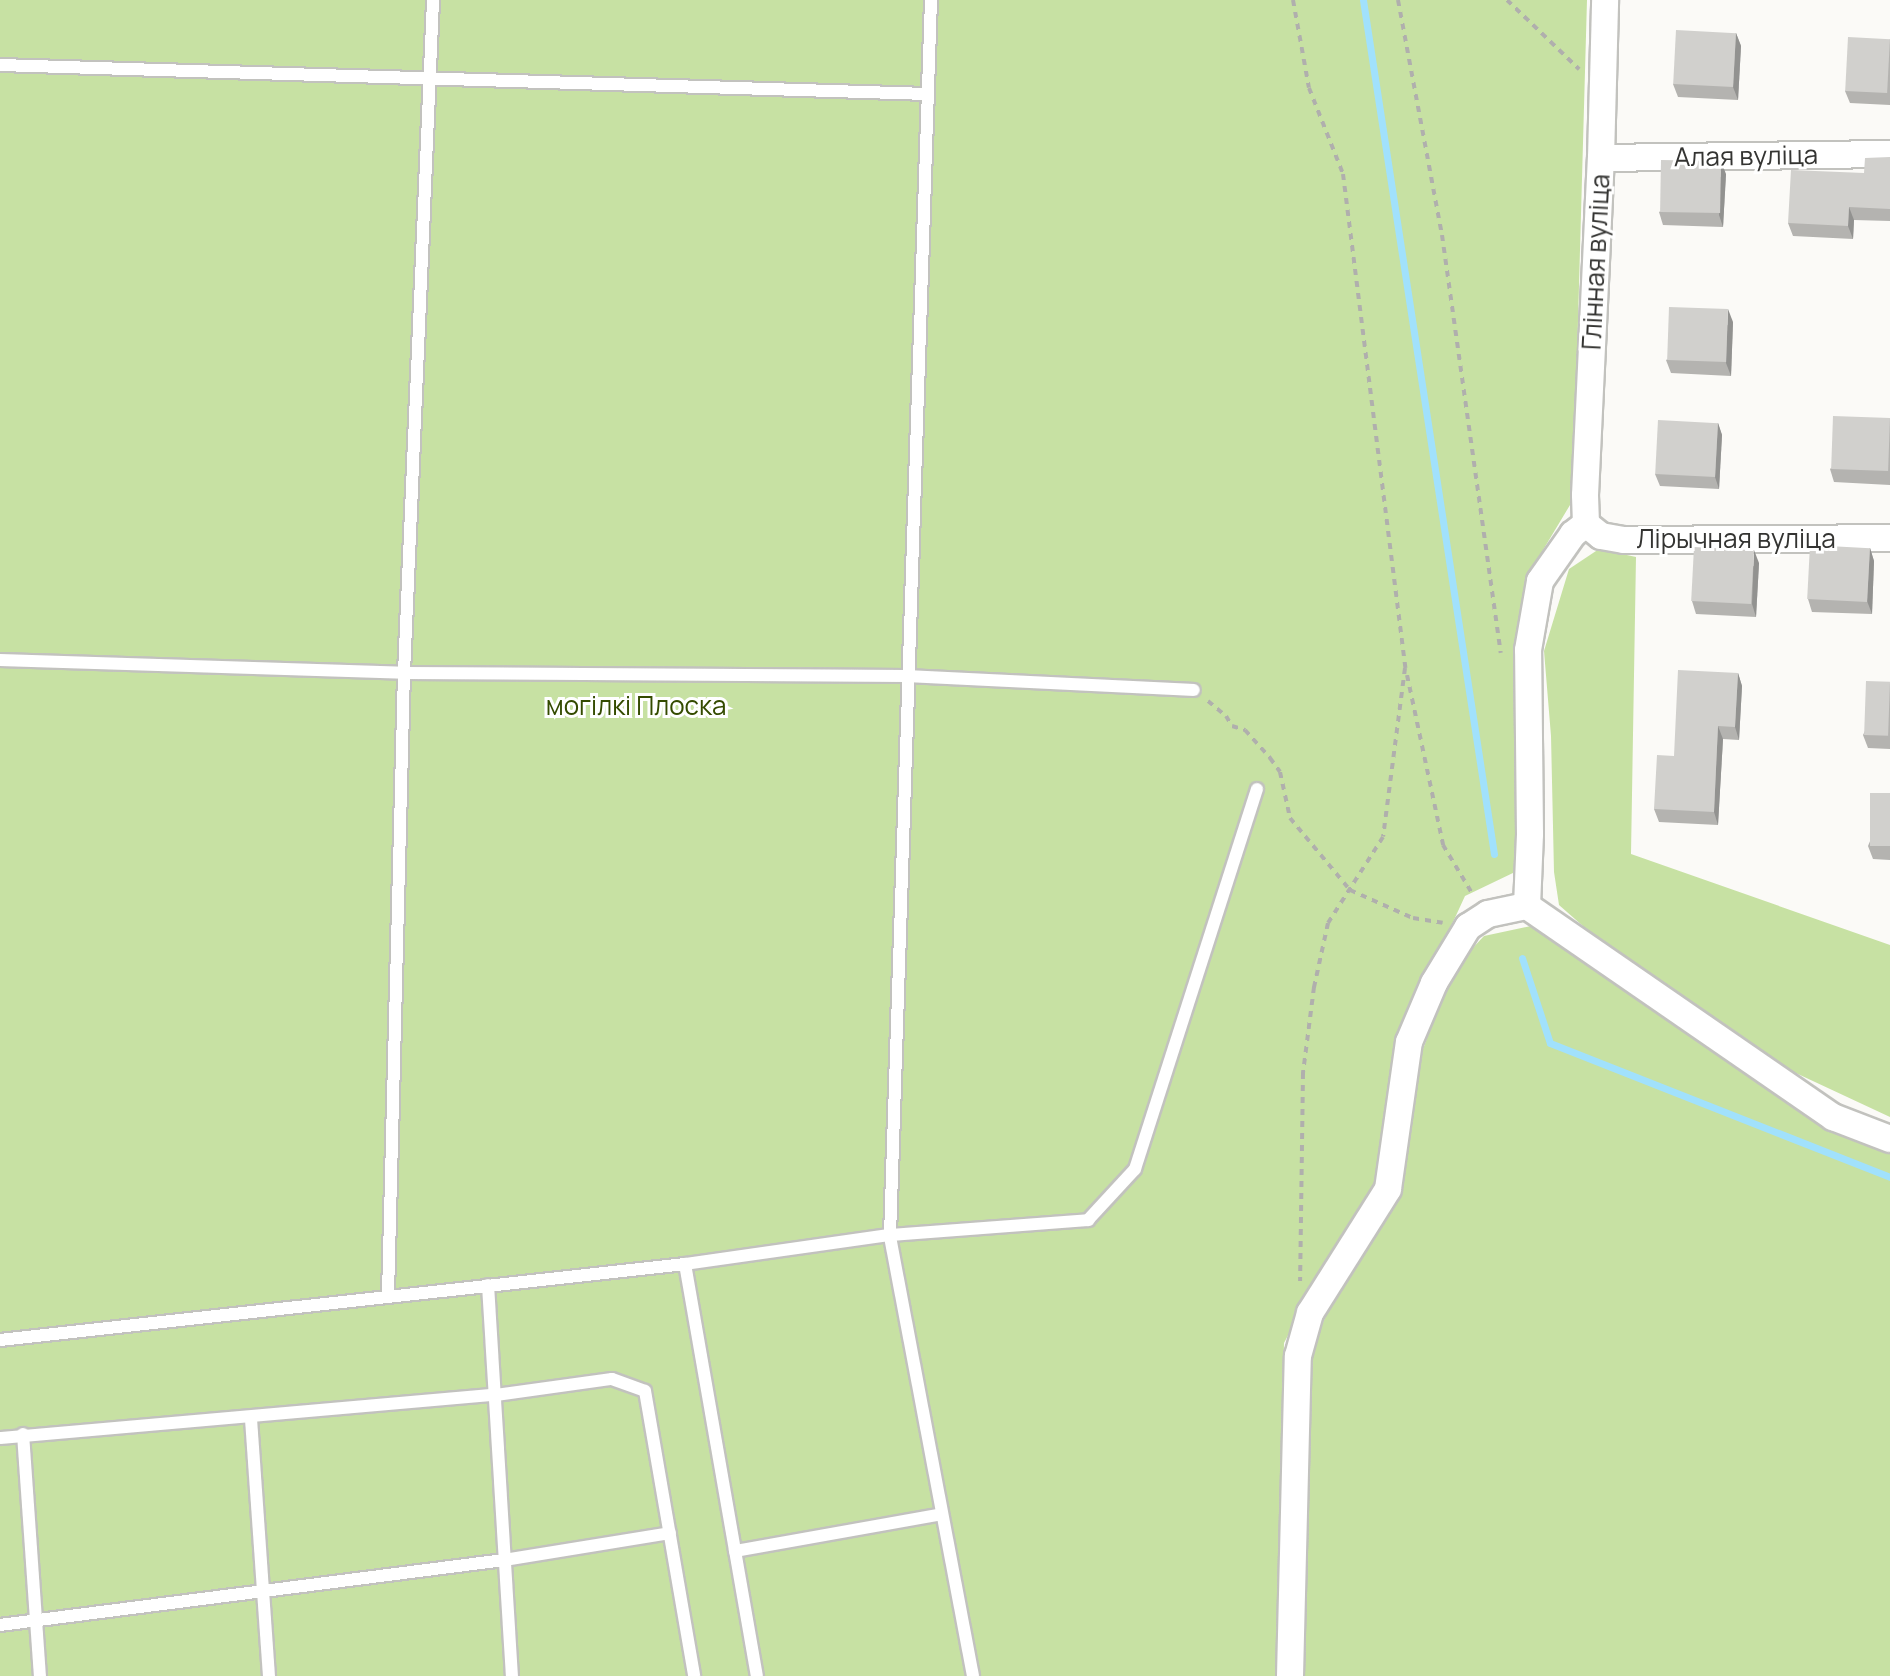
<!DOCTYPE html>
<html>
<head>
<meta charset="utf-8">
<style>
  body { margin:0 }
  #map { position:relative; width:1890px; height:1676px; overflow:hidden; background:#fbfaf7; font-family:Manrope,sans-serif }
  div>[style] { position:absolute }
  .green>* { inset:0; background:#c7e1a3 }
  .stream>* { height:7px; margin:-3.5px; padding:0 3.5px; transform-origin:3.5px; border-radius:3.5px; background:#a1e1fc }
  .path>* { height:4px; margin-top:-2px; transform-origin:0; background:repeating-linear-gradient(90deg,#b0afad 0 6px,transparent 0 12px) }
  .roads { filter:drop-shadow(2px 0 #c2c2be) drop-shadow(-2px 0 #c2c2be) drop-shadow(0 2px #c2c2be) drop-shadow(0 -2px #c2c2be) }
  .service>* { height:12px; margin:-6px; padding:0 6px; transform-origin:6px; border-radius:6px; background:#fff }
  .minor>* { height:26px; margin:-13px; padding:0 13px; transform-origin:13px; border-radius:13px; background:#fff }
  .wall>* { inset:0; background:#b4b3b0 }
  .shaded-wall>* { inset:0; background:#929290 }
  .building>* { inset:0; background:#d1d0cd; transform-origin:0 0 }
  span { translate:-50% -50%; white-space:nowrap; text-align:center; line-height:1.15; -webkit-text-stroke:6px #fff; paint-order:stroke }
  .street-label { font-size:26px; color:#343432 }
  .park-label { font-size:26px; color:#344b00 }
</style>
</head>
<body>
<div id="map">
  <div class="green">
    <div style="clip-path:polygon(0 0,1587px 0,1573px 500px,1528px 575px,1518px 631px,1515px 872px,1465px 896px,1400px 1037px,1374px 1193px,1319px 1276px,1284px 1343px,1277px 1676px,0 1676px)"></div>
    <div style="clip-path:polygon(1599px 549px,1636px 557px,1631px 854px,1890px 945px,1890px 1117px,1785px 1068px,1600px 941px,1559px 905px,1554px 872px,1551px 736px,1544px 651px,1569px 569px)"></div>
    <div style="clip-path:polygon(1531px 926px,1541px 930px,1840px 1134px,1890px 1153px,1890px 1676px,1301px 1676px,1308px 1358px,1336px 1292px,1395px 1207px,1423px 1049px,1453px 969px,1484px 936px)"></div>
  </div>
  <div class="stream">
    <div style="left:1363px;top:0;width:864px;rotate:81.28deg"></div>
    <div style="left:1522px;top:958px;width:89px;rotate:71.8deg"></div>
    <div style="left:1550px;top:1043px;width:365px;rotate:21.5deg"></div>
  </div>
  <div class="path">
    <div style="left:1293px;top:0;width:89px;rotate:79.7deg"></div>
    <div style="left:1309px;top:88px;width:92px;rotate:68.4deg"></div>
    <div style="left:1343px;top:174px;width:498px;rotate:82.8deg"></div>
    <div style="left:1405px;top:668px;width:170px;rotate:97.4deg"></div>
    <div style="left:1383px;top:837px;width:102px;rotate:122.6deg"></div>
    <div style="left:1328px;top:923px;width:66px;rotate:102.3deg"></div>
    <div style="left:1314px;top:987px;width:87px;rotate:97.3deg"></div>
    <div style="left:1303px;top:1073px;width:208px;rotate:90.8deg"></div>
    <div style="left:1398px;top:0;width:239px;rotate:79.4deg"></div>
    <div style="left:1442px;top:235px;width:422px;rotate:82deg"></div>
    <div style="left:1507px;top:0;width:100px;rotate:43.8deg"></div>
    <div style="left:1407px;top:675px;width:174px;rotate:78deg"></div>
    <div style="left:1443px;top:845px;width:56px;rotate:58.9deg"></div>
    <div style="left:1208px;top:701px;width:23px;rotate:40deg"></div>
    <div style="left:1226px;top:716px;width:12px;rotate:59deg"></div>
    <div style="left:1232px;top:726px;width:14px;rotate:17deg"></div>
    <div style="left:1245px;top:730px;width:38px;rotate:48deg"></div>
    <div style="left:1270px;top:758px;width:17px;rotate:54deg"></div>
    <div style="left:1280px;top:772px;width:47px;rotate:77.7deg"></div>
    <div style="left:1290px;top:818px;width:94px;rotate:50.2deg"></div>
    <div style="left:1350px;top:890px;width:69px;rotate:24deg"></div>
    <div style="left:1413px;top:918px;width:30px;rotate:9deg"></div>
  </div>
  <div class="roads">
    <div class="service">
      <div style="left:0;top:65px;width:927px;rotate:1.79deg"></div>
      <div style="left:0;top:660px;width:404px;rotate:1.8deg"></div>
      <div style="left:404px;top:673px;width:503px;rotate:0.34deg"></div>
      <div style="left:907px;top:676px;width:287px;rotate:2.8deg"></div>
      <div style="left:685px;top:1264px;width:418px;rotate:80.1deg"></div>
      <div style="left:488px;top:1285px;width:392px;rotate:86.5deg"></div>
      <div style="left:388px;top:1295px;width:622px;rotate:-88.53deg"></div>
      <div style="left:404px;top:673px;width:674px;rotate:-87.53deg"></div>
      <div style="left:0;top:1340px;width:689px;rotate:-6.33deg"></div>
      <div style="left:685px;top:1264px;width:207px;rotate:-8.1deg"></div>
      <div style="left:890px;top:1235px;width:1236px;rotate:-88.1deg"></div>
      <div style="left:251px;top:1419px;width:258px;rotate:86deg"></div>
      <div style="left:23px;top:1434px;width:243px;rotate:86deg"></div>
      <div style="left:0;top:1438px;width:498px;rotate:-5deg"></div>
      <div style="left:496px;top:1395px;width:117px;rotate:-7.9deg"></div>
      <div style="left:612px;top:1379px;width:35px;rotate:20deg"></div>
      <div style="left:645px;top:1391px;width:289px;rotate:80.2deg"></div>
      <div style="left:735px;top:1551px;width:210px;rotate:-10.1deg"></div>
      <div style="left:0;top:1625px;width:508px;rotate:-7.35deg"></div>
      <div style="left:504px;top:1560px;width:168px;rotate:-9.2deg"></div>
      <div style="left:973px;top:1676px;width:449px;rotate:-100.7deg"></div>
      <div style="left:890px;top:1235px;width:199px;rotate:-4.3deg"></div>
      <div style="left:1088px;top:1220px;width:69px;rotate:-47.3deg"></div>
      <div style="left:1135px;top:1169px;width:399px;rotate:-72.2deg"></div>
    </div>
    <div class="minor">
      <div style="left:1601px;top:158px;width:289px;rotate:-0.8deg"></div>
      <div style="left:1586px;top:524px;width:29px;rotate:-92deg"></div>
      <div style="left:1585px;top:495px;width:337px;rotate:-87.3deg"></div>
      <div style="left:1601px;top:158px;width:158px;rotate:-88.5deg"></div>
      <div style="left:1586px;top:524px;width:19px;rotate:39deg"></div>
      <div style="left:1601px;top:536px;width:23px;rotate:10deg"></div>
      <div style="left:1624px;top:540px;width:266px;rotate:-0.4deg"></div>
      <div style="left:1527px;top:906px;width:372px;rotate:34.6deg"></div>
      <div style="left:1833px;top:1117px;width:61px;rotate:21.1deg"></div>
      <div style="left:1290px;top:1676px;width:320px;rotate:-88.6deg"></div>
      <div style="left:1298px;top:1356px;width:45px;rotate:-74.4deg"></div>
      <div style="left:1310px;top:1313px;width:146px;rotate:-57.8deg"></div>
      <div style="left:1388px;top:1189px;width:148px;rotate:-81.9deg"></div>
      <div style="left:1409px;top:1042px;width:64px;rotate:-67deg"></div>
      <div style="left:1434px;top:983px;width:66px;rotate:-58.7deg"></div>
      <div style="left:1468px;top:927px;width:24px;rotate:-33deg"></div>
      <div style="left:1488px;top:914px;width:40px;rotate:-12deg"></div>
      <div style="left:1527px;top:906px;width:72px;rotate:-87.6deg"></div>
      <div style="left:1530px;top:834px;width:184px;rotate:-90.6deg"></div>
      <div style="left:1528px;top:650px;width:70px;rotate:-80.1deg"></div>
      <div style="left:1540px;top:581px;width:57px;rotate:-54.9deg"></div>
      <div style="left:1573px;top:534px;width:16px;rotate:-38deg"></div>
    </div>
  </div>
  <div class="wall">
    <div style="clip-path:polygon(1736px 33px,1741px 46px,1738px 100px,1678px 97px,1673px 84px)"></div>
    <div style="clip-path:polygon(1890px 39px,1890px 105px,1850px 103px,1845px 91px)"></div>
    <div style="clip-path:polygon(1890px 157px,1890px 221px,1854px 220px,1853px 239px,1793px 236px,1788px 223px)"></div>
    <div style="clip-path:polygon(1726px 174px,1723px 227px,1663px 225px,1659px 212px)"></div>
    <div style="clip-path:polygon(1733px 322px,1731px 376px,1671px 373px,1666px 360px)"></div>
    <div style="clip-path:polygon(1890px 418px,1890px 485px,1834px 482px,1830px 469px)"></div>
    <div style="clip-path:polygon(1718px 423px,1722px 435px,1719px 489px,1660px 486px,1655px 474px)"></div>
    <div style="clip-path:polygon(1870px 548px,1874px 561px,1872px 614px,1812px 612px,1808px 599px)"></div>
    <div style="clip-path:polygon(1759px 563px,1756px 617px,1696px 614px,1692px 601px)"></div>
    <div style="clip-path:polygon(1738px 673px,1742px 686px,1739px 740px,1723px 739px,1718px 825px,1659px 822px,1654px 809px,1674px 756px)"></div>
    <div style="clip-path:polygon(1890px 682px,1890px 749px,1868px 748px,1863px 735px)"></div>
    <div style="clip-path:polygon(1890px 793px,1890px 860px,1873px 859px,1868px 846px)"></div>
  </div>
  <div class="shaded-wall">
    <div style="clip-path:polygon(1736px 33px,1741px 46px,1738px 100px,1733px 87px)"></div>
    <div style="clip-path:polygon(1721px 161px,1726px 174px,1723px 227px,1719px 215px)"></div>
    <div style="clip-path:polygon(1849px 207px,1854px 220px,1853px 239px,1848px 226px)"></div>
    <div style="clip-path:polygon(1728px 309px,1733px 322px,1731px 376px,1726px 363px)"></div>
    <div style="clip-path:polygon(1718px 423px,1722px 435px,1719px 489px,1715px 477px)"></div>
    <div style="clip-path:polygon(1870px 548px,1874px 561px,1872px 614px,1867px 601px)"></div>
    <div style="clip-path:polygon(1754px 550px,1759px 563px,1756px 617px,1752px 604px)"></div>
    <div style="clip-path:polygon(1738px 673px,1742px 686px,1739px 740px,1735px 727px)"></div>
    <div style="clip-path:polygon(1718px 726px,1723px 739px,1718px 825px,1714px 812px)"></div>
  </div>
  <div class="building">
    <div style="left:1676px;top:30px;width:60px;height:54px;rotate:3deg"></div>
    <div style="left:1848px;top:37px;width:42px;height:54px;rotate:3deg"></div>
    <div style="clip-path:polygon(1890px 157px,1890px 209px,1849px 207px,1848px 226px,1788px 223px,1791px 170px,1864px 173px,1865px 158px)"></div>
    <div style="left:1661px;top:160px;width:60px;height:52px;rotate:1deg"></div>
    <div style="left:1669px;top:307px;width:59px;height:53px;rotate:2deg"></div>
    <div style="left:1833px;top:416px;width:57px;height:53px;rotate:2deg"></div>
    <div style="left:1658px;top:420px;width:60px;height:54px;rotate:3deg"></div>
    <div style="left:1810px;top:545px;width:60px;height:54px;rotate:3deg"></div>
    <div style="left:1694px;top:547px;width:60px;height:54px;rotate:3deg"></div>
    <div style="clip-path:polygon(1678px 670px,1738px 673px,1735px 727px,1718px 726px,1714px 812px,1654px 809px,1657px 755px,1674px 756px)"></div>
    <div style="left:1866px;top:681px;width:24px;height:54px;rotate:2deg"></div>
    <div style="left:1870px;top:793px;width:20px;height:53px"></div>
  </div>
  <div class="street-label">
    <span style="left:1746px;top:156px;rotate:-1deg">Алая вуліца</span>
    <span style="left:1596px;top:262px;rotate:-87deg">Глінная вуліца</span>
    <span style="left:1736px;top:539px">Лірычная вуліца</span>
  </div>
  <div class="park-label">
    <span style="left:636px;top:706px">могілкі Плоска</span>
  </div>
</div>
</body>
</html>
